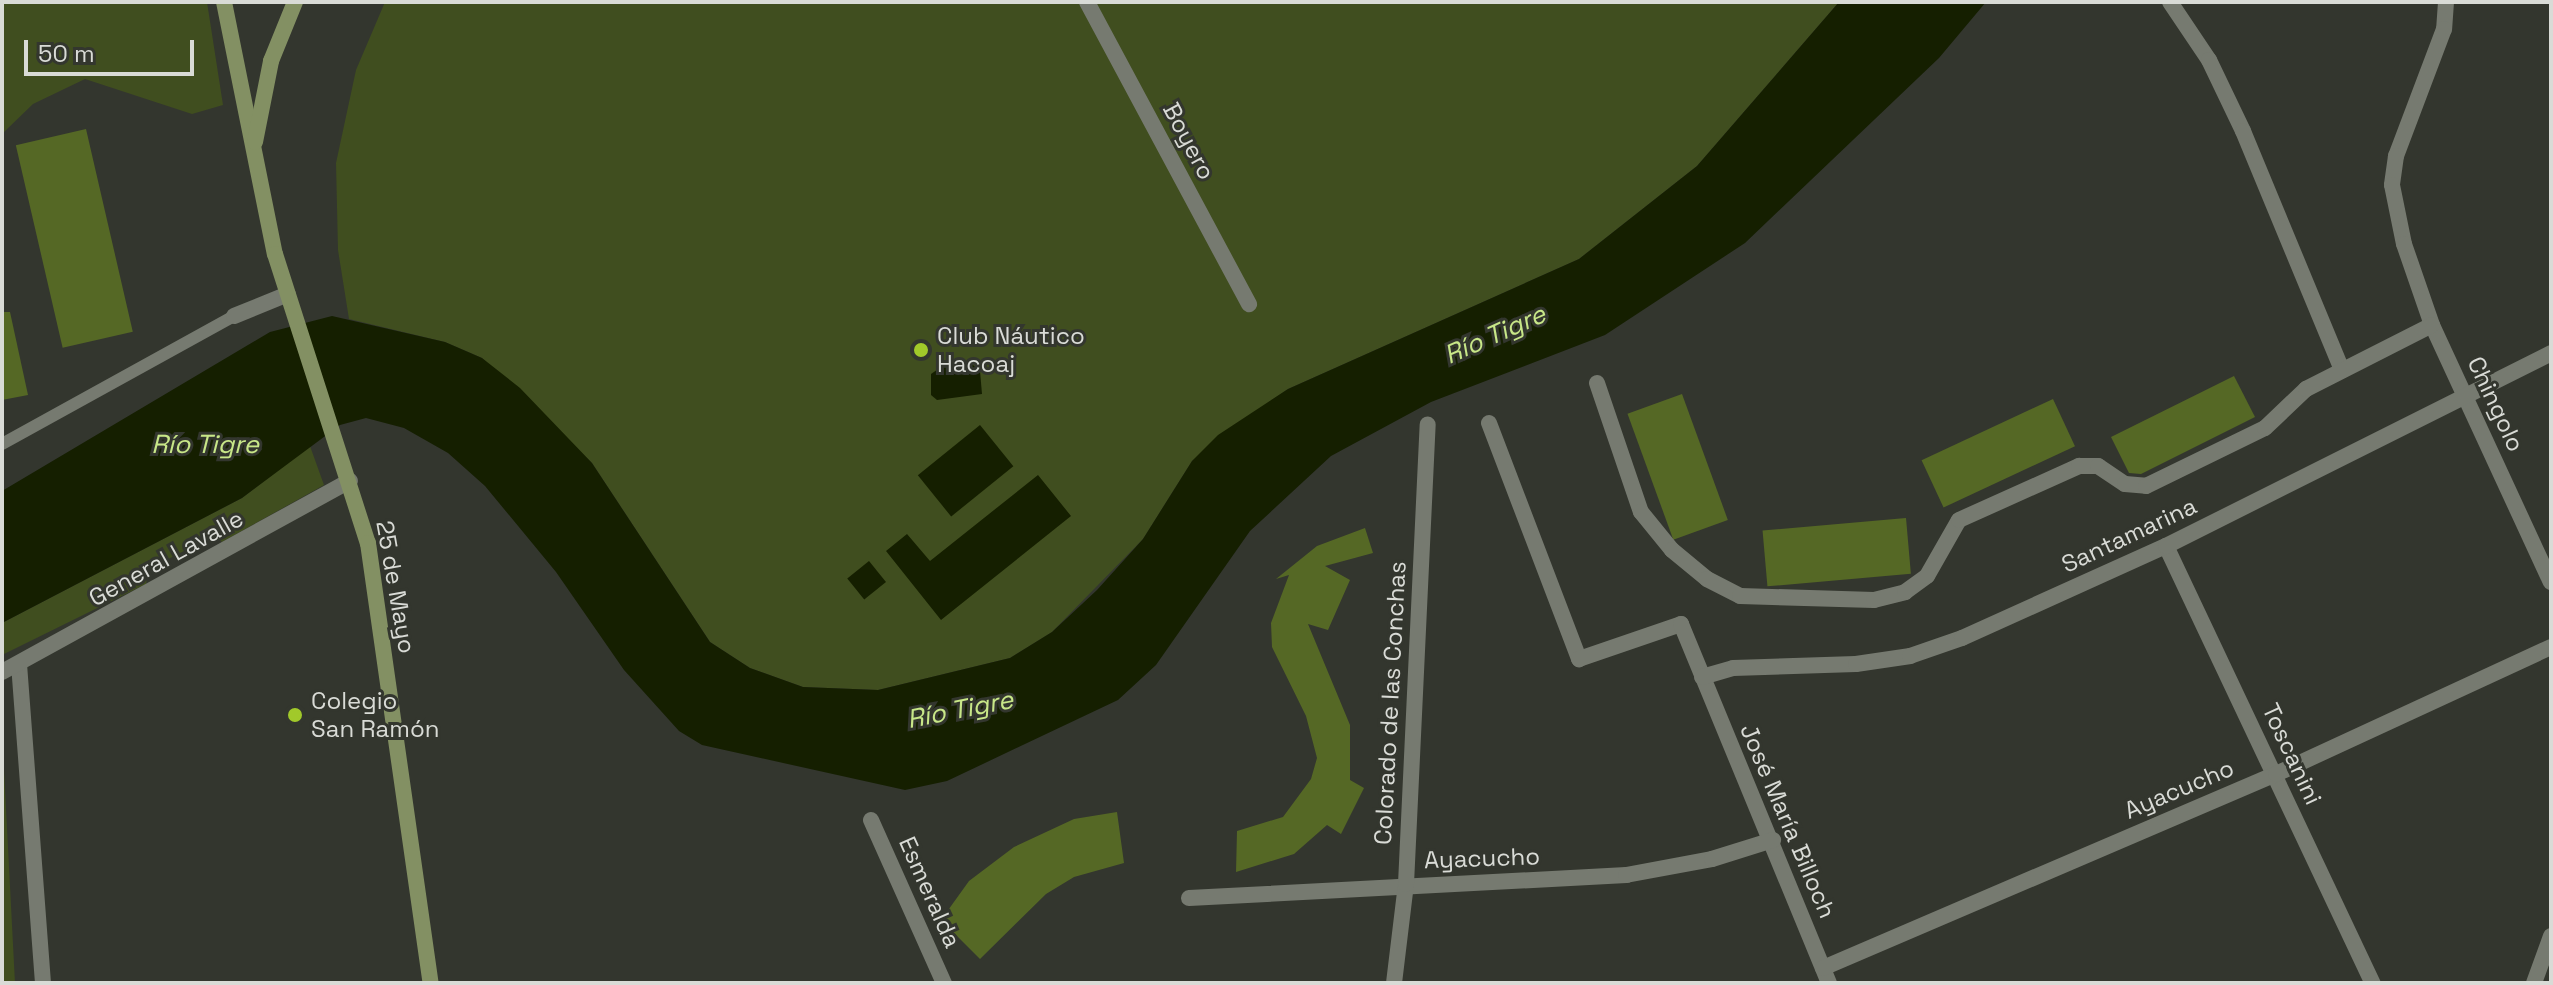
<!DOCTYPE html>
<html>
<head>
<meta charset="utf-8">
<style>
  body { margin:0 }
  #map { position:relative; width:2553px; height:985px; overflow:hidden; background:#33362e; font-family:"Space Grotesk",sans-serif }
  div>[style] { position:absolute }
  .green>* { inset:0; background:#404e1f }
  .water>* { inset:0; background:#151f00; transform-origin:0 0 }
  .building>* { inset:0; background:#556825; transform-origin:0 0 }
  .lane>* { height:12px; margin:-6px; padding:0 6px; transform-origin:6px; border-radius:6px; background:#767a70 }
  .street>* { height:16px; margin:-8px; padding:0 8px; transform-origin:8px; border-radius:8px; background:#767a70 }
  .secondary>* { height:16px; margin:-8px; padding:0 8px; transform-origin:8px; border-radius:8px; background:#839063 }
  .dots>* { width:22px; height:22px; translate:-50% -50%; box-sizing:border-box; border:4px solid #33362e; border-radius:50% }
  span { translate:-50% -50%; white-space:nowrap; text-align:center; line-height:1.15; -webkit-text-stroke:6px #33362e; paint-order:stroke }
  .street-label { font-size:24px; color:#d9dbd6 }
  .poi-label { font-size:24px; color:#d9dbd6 }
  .left { translate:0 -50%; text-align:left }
  .water-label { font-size:26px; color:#c8e788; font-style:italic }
  .frame { position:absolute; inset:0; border:4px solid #d9dbd6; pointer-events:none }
  .scale { position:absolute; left:24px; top:40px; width:170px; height:36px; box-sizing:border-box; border:4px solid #d9dbd6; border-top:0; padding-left:10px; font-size:24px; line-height:28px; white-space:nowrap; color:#d9dbd6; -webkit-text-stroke:6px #33362e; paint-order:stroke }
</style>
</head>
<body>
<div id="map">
  <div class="green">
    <div style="clip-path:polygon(2px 2px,207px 2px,223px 105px,192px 114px,85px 79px,33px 104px,2px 134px)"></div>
    <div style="clip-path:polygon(385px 2px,1839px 2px,1697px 166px,1579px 259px,1288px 389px,1268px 403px,1192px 461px,1143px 539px,1052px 632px,1010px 658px,878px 690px,803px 687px,750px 668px,710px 642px,592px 463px,482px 358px,445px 342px,349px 319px,338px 250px,336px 163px,356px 70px)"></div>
    <div style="clip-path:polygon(310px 446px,324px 485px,222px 542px,215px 535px,149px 569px,146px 584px,2px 655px,2px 623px,242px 498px)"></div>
    <div style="clip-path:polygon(2px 731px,15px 983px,2px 983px)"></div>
  </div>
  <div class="water">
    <div style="clip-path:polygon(1839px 2px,1986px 2px,1939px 58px,1745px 243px,1605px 335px,1431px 402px,1331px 456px,1250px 531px,1156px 665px,1118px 700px,947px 781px,905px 790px,702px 745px,679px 731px,624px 670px,556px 572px,485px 486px,448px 453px,404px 428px,366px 418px,340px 425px,242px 498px,2px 623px,2px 491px,270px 332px,332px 316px,445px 342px,482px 358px,520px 388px,592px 463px,710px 642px,750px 668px,803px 687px,878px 690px,1010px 658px,1052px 632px,1097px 590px,1143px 539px,1192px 461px,1218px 435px,1288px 389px,1579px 259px,1697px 166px)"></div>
    <div style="clip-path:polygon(973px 365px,980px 371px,982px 394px,937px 400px,931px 395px,931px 374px,941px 367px)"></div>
    <div style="left:980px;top:425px;width:53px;height:80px;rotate:51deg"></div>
    <div style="clip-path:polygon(1038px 475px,1071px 516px,941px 620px,886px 551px,907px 534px,930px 561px)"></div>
    <div style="left:869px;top:561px;width:27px;height:28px;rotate:51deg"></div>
  </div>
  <div class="building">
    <div style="left:86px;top:129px;width:208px;height:72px;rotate:77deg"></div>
    <div style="clip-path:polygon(2px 312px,10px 312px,28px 395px,2px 400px)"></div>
    <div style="clip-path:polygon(2234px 376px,2255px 417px,2141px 474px,2129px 473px,2111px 437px)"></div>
    <div style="left:1682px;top:394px;width:134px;height:58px;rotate:70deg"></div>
    <div style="left:2053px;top:399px;width:52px;height:145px;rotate:65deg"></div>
    <div style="left:1906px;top:518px;width:56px;height:144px;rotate:85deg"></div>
    <div style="clip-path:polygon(1365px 528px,1373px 553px,1325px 566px,1350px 580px,1328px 630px,1308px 624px,1350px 725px,1350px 780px,1364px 788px,1341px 834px,1327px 825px,1294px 854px,1236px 872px,1237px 831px,1283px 817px,1311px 779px,1317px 758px,1306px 716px,1272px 647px,1271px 623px,1289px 575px,1276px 579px,1317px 546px)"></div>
    <div style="clip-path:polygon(1117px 812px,1124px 863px,1074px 877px,1046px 894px,980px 959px,941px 920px,969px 881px,1014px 847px,1074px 819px)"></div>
  </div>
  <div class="lane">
    <div style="left:2px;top:444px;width:265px;rotate:-28.9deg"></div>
  </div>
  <div class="street">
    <div style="left:1087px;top:2px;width:343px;rotate:61.8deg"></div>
    <div style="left:2170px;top:2px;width:70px;rotate:56.1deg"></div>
    <div style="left:2209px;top:60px;width:79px;rotate:64.4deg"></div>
    <div style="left:2243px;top:131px;width:259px;rotate:67.5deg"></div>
    <div style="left:2446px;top:2px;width:27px;rotate:94deg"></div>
    <div style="left:2444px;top:29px;width:136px;rotate:110.7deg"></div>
    <div style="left:2396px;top:156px;width:29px;rotate:98deg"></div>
    <div style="left:2392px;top:185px;width:60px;rotate:78.5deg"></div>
    <div style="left:2404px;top:244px;width:86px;rotate:70.9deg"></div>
    <div style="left:2432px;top:325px;width:283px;rotate:65.2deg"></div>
    <div style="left:234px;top:316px;width:58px;rotate:-22.2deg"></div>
    <div style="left:1597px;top:383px;width:136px;rotate:71.2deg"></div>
    <div style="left:1641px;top:512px;width:49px;rotate:50.8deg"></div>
    <div style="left:1672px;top:550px;width:45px;rotate:39.6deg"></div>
    <div style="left:1707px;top:579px;width:37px;rotate:27deg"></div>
    <div style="left:1740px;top:596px;width:134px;rotate:1.7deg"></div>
    <div style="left:1874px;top:600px;width:32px;rotate:-14deg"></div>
    <div style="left:1905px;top:592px;width:27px;rotate:-36deg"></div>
    <div style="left:1927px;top:576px;width:64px;rotate:-60.3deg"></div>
    <div style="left:1959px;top:520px;width:132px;rotate:-24.2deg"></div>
    <div style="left:2079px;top:466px;width:19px"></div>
    <div style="left:2098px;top:466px;width:32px;rotate:34deg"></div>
    <div style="left:2125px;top:484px;width:21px;rotate:5deg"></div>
    <div style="left:2146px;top:486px;width:132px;rotate:-26deg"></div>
    <div style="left:2265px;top:428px;width:57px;rotate:-43.6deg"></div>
    <div style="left:2306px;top:389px;width:141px;rotate:-26.9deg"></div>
    <div style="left:1489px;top:423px;width:253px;rotate:69.1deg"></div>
    <div style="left:1579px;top:659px;width:108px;rotate:-18.9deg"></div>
    <div style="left:1681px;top:624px;width:388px;rotate:67.6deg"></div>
    <div style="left:2166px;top:546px;width:484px;rotate:64.7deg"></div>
    <div style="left:19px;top:664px;width:320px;rotate:85.7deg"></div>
    <div style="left:2px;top:672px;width:397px;rotate:-28.8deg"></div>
    <div style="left:1702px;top:677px;width:32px;rotate:-16deg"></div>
    <div style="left:1733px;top:668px;width:123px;rotate:-1.9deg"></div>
    <div style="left:1856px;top:664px;width:55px;rotate:-8.4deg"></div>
    <div style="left:1910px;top:656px;width:55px;rotate:-19.1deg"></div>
    <div style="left:1962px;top:638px;width:224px;rotate:-24.3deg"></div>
    <div style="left:2166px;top:546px;width:431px;rotate:-26.6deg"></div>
    <div style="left:871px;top:820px;width:179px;rotate:65.9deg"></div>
    <div style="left:1189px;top:898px;width:438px;rotate:-3deg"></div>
    <div style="left:1626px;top:875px;width:87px;rotate:-10.5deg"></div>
    <div style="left:1712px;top:859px;width:64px;rotate:-17.3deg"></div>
    <div style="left:1823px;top:968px;width:493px;rotate:-23.2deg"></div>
    <div style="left:2276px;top:774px;width:303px;rotate:-24.8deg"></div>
    <div style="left:1394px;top:983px;width:100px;rotate:-83.1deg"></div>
    <div style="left:1406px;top:884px;width:460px;rotate:-87.3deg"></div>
    <div style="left:2534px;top:983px;width:50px;rotate:-70.1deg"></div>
  </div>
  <div class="secondary">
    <div style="left:224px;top:2px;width:257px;rotate:78.6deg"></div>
    <div style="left:275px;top:254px;width:304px;rotate:72.2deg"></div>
    <div style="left:368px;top:543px;width:444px;rotate:81.9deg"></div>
    <div style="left:255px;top:142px;width:83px;rotate:-78.8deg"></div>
    <div style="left:271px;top:61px;width:64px;rotate:-67.9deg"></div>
  </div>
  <div class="dots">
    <div style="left:921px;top:350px;background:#a1c92a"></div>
    <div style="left:295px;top:715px;background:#a1c92a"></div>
  </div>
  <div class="street-label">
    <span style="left:1189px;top:141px;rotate:62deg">Boyero</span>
    <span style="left:2496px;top:404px;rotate:65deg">Chingolo</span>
    <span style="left:2129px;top:535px;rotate:-25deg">Santamarina</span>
    <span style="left:166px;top:558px;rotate:-29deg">General Lavalle</span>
    <span style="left:396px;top:587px;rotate:80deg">25 de Mayo</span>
    <span style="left:1390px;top:703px;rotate:-87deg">Colorado de las Conchas</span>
    <span style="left:2292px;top:754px;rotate:65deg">Toscanini</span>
    <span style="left:2179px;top:789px;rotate:-23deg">Ayacucho</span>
    <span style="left:1788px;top:821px;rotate:67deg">José María Billoch</span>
    <span style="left:1482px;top:858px;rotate:-2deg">Ayacucho</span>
    <span style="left:930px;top:892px;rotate:66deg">Esmeralda</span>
  </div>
  <div class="poi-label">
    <span class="left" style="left:937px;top:350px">Club Náutico<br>Hacoaj</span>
    <span class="left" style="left:311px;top:715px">Colegio<br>San Ramón</span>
  </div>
  <div class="water-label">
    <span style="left:1495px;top:335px;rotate:-24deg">Río Tigre</span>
    <span style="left:205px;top:445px">Río Tigre</span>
    <span style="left:960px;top:710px;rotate:-11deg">Río Tigre</span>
  </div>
  <div class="frame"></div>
  <div class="scale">50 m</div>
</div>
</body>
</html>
